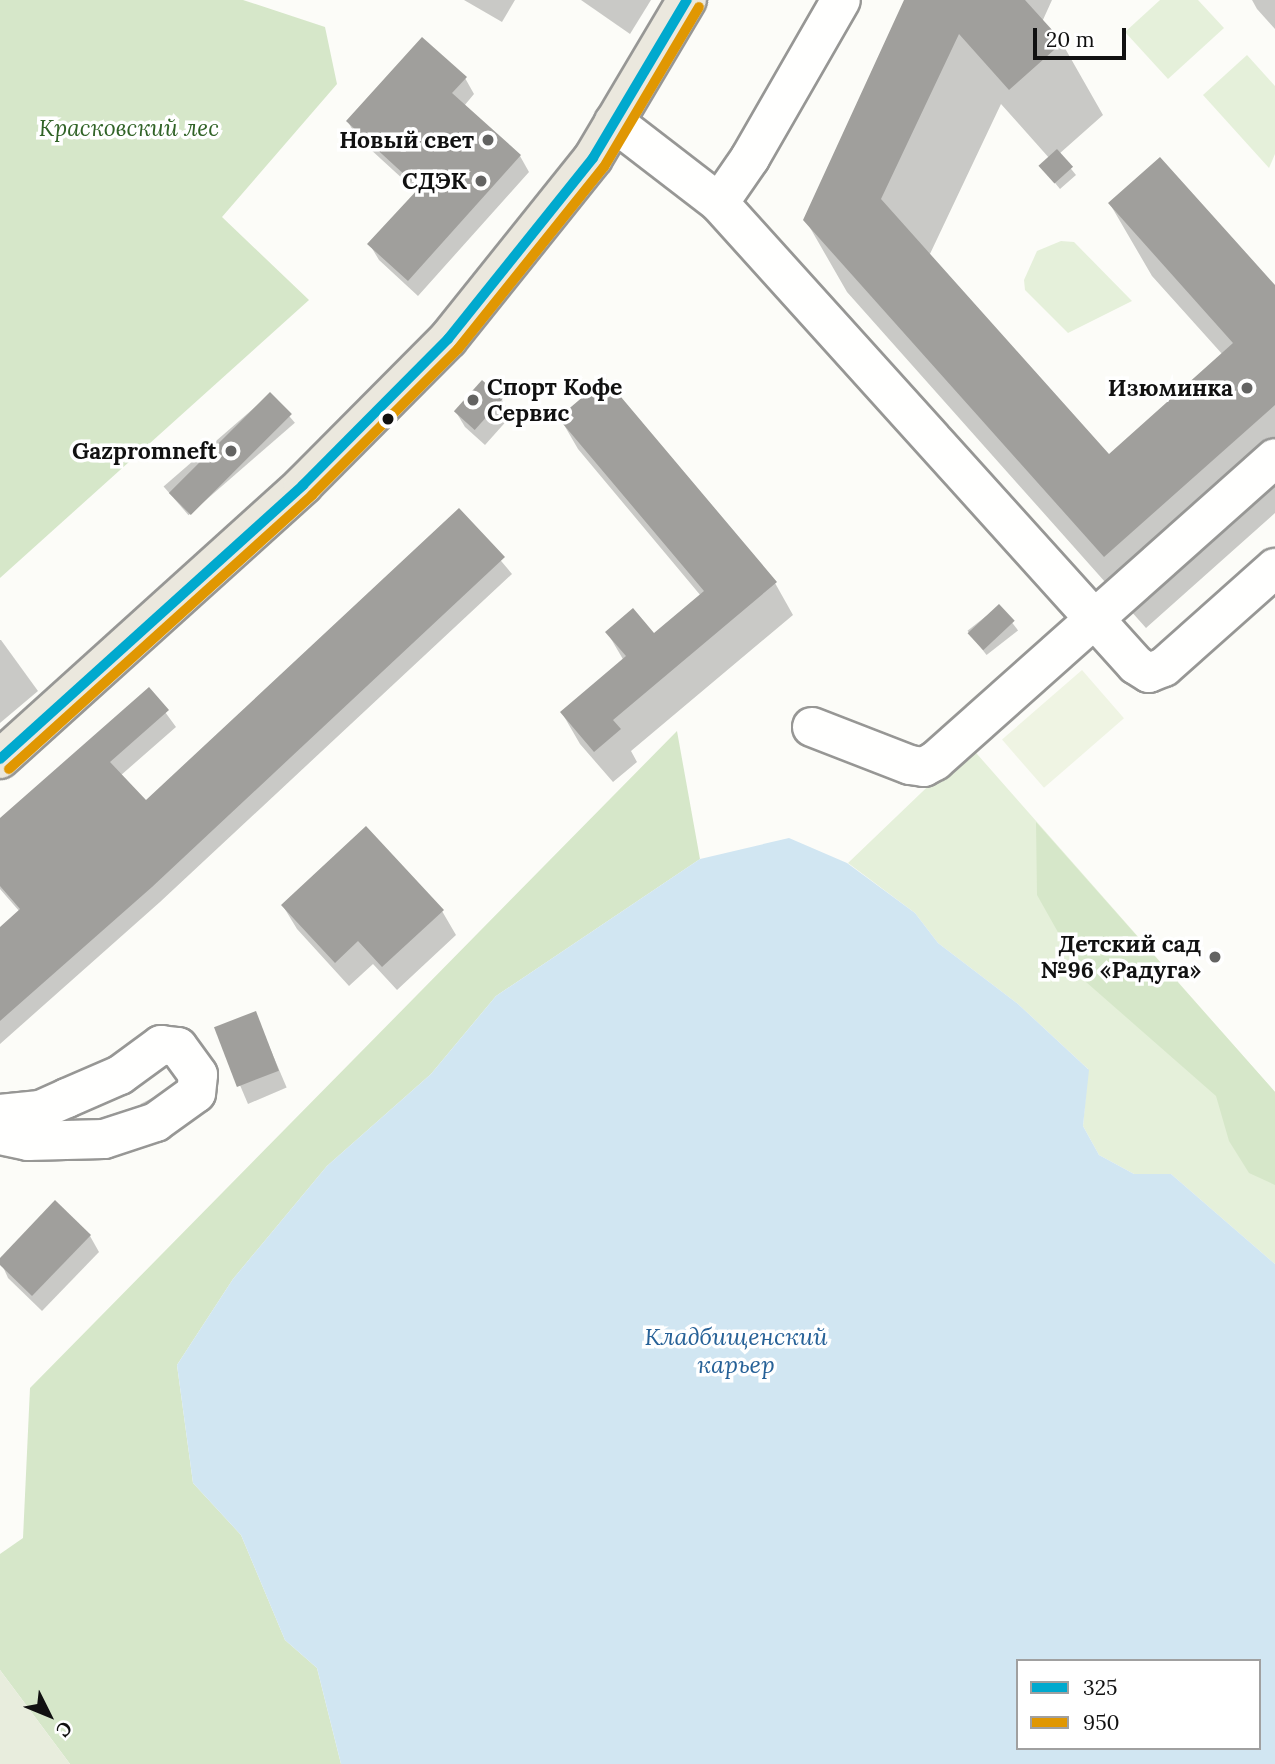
<!DOCTYPE html>
<html>
<head>
<meta charset="utf-8">
<style>
  body { margin:0 }
  #map { position:relative; width:1275px; height:1764px; overflow:hidden; background:#fcfcf8; font-family:Lora,serif }
  div>[style] { position:absolute }
  .green>* { inset:0; background:#e5f0da }
  .forest>* { inset:0; background:#d6e7c9 }
  .cemetery>* { inset:0; background:#e8eddd }
  .pitch>* { inset:0; background:#eff4e3; transform-origin:0 0 }
  .water>* { inset:0; background:#d1e6f2 }
  .shadow>* { inset:0; background:#0003; transform-origin:0 0 }
  .building>* { inset:0; background:#a09f9c; transform-origin:0 0 }
  .roads { filter:drop-shadow(2px 0 #979795) drop-shadow(-2px 0 #979795) drop-shadow(0 2px #979795) drop-shadow(0 -2px #979795) }
  .minor>* { height:38px; margin:-19px; padding:0 19px; transform-origin:19px; border-radius:19px; background:#fffffe }
  .major>* { height:38px; margin:-19px; padding:0 19px; transform-origin:19px; border-radius:19px; background:#ebe8de }
  .bus-1>* { height:10px; margin:-5px; padding:0 5px; transform-origin:5px; border-radius:5px; background:#00a9ce }
  .bus-2>* { height:10px; margin:-5px; padding:0 5px; transform-origin:5px; border-radius:5px; background:#e09702 }
  .dots>* { width:19px; height:19px; translate:-50% -50%; box-sizing:border-box; border:4px solid #fff; border-radius:50% }
  span { translate:-50% -50%; white-space:nowrap; text-align:center; line-height:1.15; -webkit-text-stroke:7px #fff; paint-order:stroke }
  .park-label { font-size:23px; color:#316327; font-style:italic }
  .poi-label { font-size:23px; color:#111; font-weight:700 }
  .right { translate:-100% -50%; text-align:right }
  .left { translate:0 -50%; text-align:left }
  .water-label { font-size:24px; color:#266197; font-style:italic }
  .legend { position:absolute; left:1016px; top:1659px; width:245px; height:91px; box-sizing:border-box; background:#fff; border:2px solid #a0a0a0; margin:0; padding:9px 12px; list-style:none; font-size:21px; color:#111 }
  .legend li { display:flex; align-items:center; gap:14px; height:35px }
  .legend b { width:35px; border:2px solid #a0a0a0 }
  .north { position:absolute; left:14px; top:1680px; width:70px; height:70px; -webkit-text-stroke:5px #fff; paint-order:stroke; rotate:133deg; font-size:19px; font-weight:700; line-height:28px; text-align:center; color:#111 }
  .north::after { content:''; display:block; margin:auto; width:24px; height:32px; background:#111; clip-path:polygon(50% 0,100% 100%,50% 72%,0 100%) }
  .scale { position:absolute; left:1033px; top:28px; width:93px; height:32px; box-sizing:border-box; border:4px solid #111; border-top:0; padding-left:9px; font-size:21px; line-height:24px; white-space:nowrap; color:#111; -webkit-text-stroke:5px #fff; paint-order:stroke }
</style>
</head>
<body>
<div id="map">
  <div class="green">
    <div style="clip-path:polygon(1160px 0,1198px 0,1224px 28px,1168px 79px,1125px 32px)"></div>
    <div style="clip-path:polygon(1247px 55px,1275px 86px,1275px 154px,1269px 168px,1203px 95px)"></div>
    <div style="clip-path:polygon(1061px 241px,1074px 242px,1132px 301px,1068px 333px,1025px 290px,1024px 280px,1037px 251px)"></div>
    <div style="clip-path:polygon(970px 746px,1275px 1092px,1275px 1264px,1171px 1174px,1134px 1174px,1099px 1155px,1083px 1126px,1088px 1069px,1018px 1004px,938px 943px,915px 913px,848px 863px)"></div>
  </div>
  <div class="forest">
    <div style="clip-path:polygon(0 0,243px 0,325px 27px,337px 84px,222px 217px,309px 300px,0 578px)"></div>
    <div style="clip-path:polygon(677px 731px,700px 859px,496px 996px,431px 1074px,327px 1166px,233px 1279px,177px 1365px,193px 1483px,241px 1535px,285px 1640px,317px 1668px,341px 1764px,70px 1764px,0 1670px,0 1554px,23px 1538px,30px 1388px)"></div>
    <div style="clip-path:polygon(1036px 822px,1275px 1092px,1275px 1185px,1249px 1173px,1229px 1141px,1216px 1096px,1086px 982px,1037px 895px)"></div>
  </div>
  <div class="cemetery">
    <div style="clip-path:polygon(0 1670px,70px 1764px,0 1764px)"></div>
  </div>
  <div class="pitch">
    <div style="left:1082px;top:670px;width:64px;height:106px;rotate:49deg"></div>
  </div>
  <div class="water">
    <div style="clip-path:polygon(evenodd,789px 838px,847px 863px,915px 913px,938px 943px,1018px 1004px,1089px 1070px,1083px 1126px,1099px 1155px,1134px 1174px,1171px 1174px,1275px 1264px,1275px 1764px,341px 1764px,317px 1668px,285px 1640px,241px 1535px,193px 1483px,177px 1365px,233px 1279px,327px 1166px,431px 1074px,496px 996px,700px 859px,789px 838px,1018px 1661px,1259px 1661px,1259px 1748px,1018px 1748px,1018px 1661px)"></div>
  </div>
  <div class="shadow">
    <div style="clip-path:polygon(464px 0,515px 0,502px 22px)"></div>
    <div style="clip-path:polygon(581px 0,651px 0,630px 34px)"></div>
    <div style="clip-path:polygon(906px 0,1052px 0,1042px 22px,1062px 43px,1103px 115px,1059px 154px,1076px 175px,1060px 189px,1041px 166px,1050px 159px,1001px 104px,929px 256px,1109px 457px,1223px 355px,1152px 276px,1110px 204px,1275px 288px,1275px 513px,1146px 628px,847px 292px,805px 219px)"></div>
    <div style="clip-path:polygon(1252px 0,1275px 0,1275px 29px,1257px 9px)"></div>
    <div style="clip-path:polygon(465px 78px,474px 94px,464px 106px,520px 156px,529px 172px,418px 296px,379px 260px,370px 245px,417px 192px,357px 137px,348px 122px)"></div>
    <div style="clip-path:polygon(605px 380px,775px 583px,793px 615px,631px 751px,637px 762px,613px 782px,580px 744px,562px 713px,624px 661px,607px 632px,654px 636px,701px 596px,578px 449px,560px 418px)"></div>
    <div style="left:270px;top:394px;width:38px;height:141px;rotate:49deg"></div>
    <div style="clip-path:polygon(502px 400px,511px 416px,485px 445px,465px 427px,456px 412px)"></div>
    <div style="clip-path:polygon(459px 511px,512px 574px,160px 902px,0 1044px,0 929px,20px 912px,0 889px,0 820px,149px 690px,176px 727px,120px 776px,146px 803px)"></div>
    <div style="left:999px;top:606px;width:31px;height:40px;rotate:52deg"></div>
    <div style="clip-path:polygon(1px 640px,38px 691px,0 723px,0 640px)"></div>
    <div style="clip-path:polygon(283px 906px,442px 911px,456px 935px,397px 990px,373px 964px,349px 986px,297px 929px)"></div>
    <div style="left:255px;top:1013px;width:81px;height:42px;rotate:67deg"></div>
    <div style="left:160px;top:1094px;width:7px;height:22px;rotate:63deg"></div>
    <div style="clip-path:polygon(56px 1203px,90px 1236px,99px 1252px,42px 1311px,8px 1278px,0 1260px)"></div>
  </div>
  <div class="building">
    <div style="clip-path:polygon(904px 0,1025px 0,1063px 42px,1009px 90px,959px 34px,881px 199px,1109px 454px,1233px 343px,1108px 203px,1160px 157px,1275px 285px,1275px 405px,1104px 557px,803px 220px)"></div>
    <div style="clip-path:polygon(422px 37px,467px 77px,452px 93px,521px 155px,408px 281px,367px 244px,419px 188px,346px 121px)"></div>
    <div style="left:1057px;top:149px;width:24px;height:25px;rotate:48deg"></div>
    <div style="clip-path:polygon(605px 378px,777px 582px,613px 720px,621px 729px,594px 752px,560px 712px,626px 656px,605px 632px,633px 608px,654px 633px,704px 591px,558px 418px)"></div>
    <div style="left:482px;top:380px;width:28px;height:42px;rotate:42deg"></div>
    <div style="left:270px;top:392px;width:31px;height:143px;rotate:45deg"></div>
    <div style="clip-path:polygon(459px 508px,505px 557px,152px 887px,0 1021px,0 927px,20px 909px,0 886px,0 818px,149px 687px,169px 710px,110px 762px,146px 800px)"></div>
    <div style="left:999px;top:604px;width:23px;height:43px;rotate:47deg"></div>
    <div style="clip-path:polygon(366px 826px,444px 910px,382px 967px,358px 941px,335px 963px,281px 905px)"></div>
    <div style="left:256px;top:1011px;width:64px;height:45px;rotate:69deg"></div>
    <div style="clip-path:polygon(55px 1200px,91px 1235px,32px 1296px,0 1265px,0 1258px)"></div>
  </div>
  <div class="roads">
    <div class="minor">
      <div style="left:614px;top:122px;width:133px;rotate:37.6deg"></div>
      <div style="left:719px;top:203px;width:622px;rotate:47.93deg"></div>
      <div style="left:1136px;top:665px;width:15px;rotate:32deg"></div>
      <div style="left:1149px;top:673px;width:16px;rotate:-22deg"></div>
      <div style="left:1164px;top:667px;width:149px;rotate:-41.7deg"></div>
      <div style="left:719px;top:203px;width:55px;rotate:-55.4deg"></div>
      <div style="left:750px;top:158px;width:182px;rotate:-60.1deg"></div>
      <div style="left:812px;top:727px;width:105px;rotate:21.2deg"></div>
      <div style="left:910px;top:765px;width:14px;rotate:8deg"></div>
      <div style="left:924px;top:767px;width:13px;rotate:-29deg"></div>
      <div style="left:935px;top:761px;width:455px;rotate:-41.7deg"></div>
      <div style="left:0;top:1114px;width:40px;rotate:-5.7deg"></div>
      <div style="left:40px;top:1110px;width:30px;rotate:-24deg"></div>
      <div style="left:67px;top:1098px;width:58px;rotate:-23.5deg"></div>
      <div style="left:120px;top:1075px;width:51px;rotate:-36.2deg"></div>
      <div style="left:161px;top:1045px;width:17px;rotate:7deg"></div>
      <div style="left:178px;top:1047px;width:34px;rotate:54deg"></div>
      <div style="left:198px;top:1075px;width:18px;rotate:96deg"></div>
      <div style="left:196px;top:1093px;width:49px;rotate:144.1deg"></div>
      <div style="left:156px;top:1122px;width:55px;rotate:161.9deg"></div>
      <div style="left:104px;top:1139px;width:76px;rotate:178.5deg"></div>
      <div style="left:28px;top:1141px;width:29px;rotate:-168deg"></div>
    </div>
    <div class="major">
      <div style="left:0;top:759px;width:409px;rotate:-42.1deg"></div>
      <div style="left:303px;top:485px;width:206px;rotate:-45.2deg"></div>
      <div style="left:448px;top:339px;width:232px;rotate:-51.3deg"></div>
      <div style="left:593px;top:158px;width:184px;rotate:-59.3deg"></div>
    </div>
  </div>
  <div class="bus-1">
    <div style="left:0;top:759px;width:409px;rotate:-42.1deg"></div>
    <div style="left:303px;top:485px;width:206px;rotate:-45.2deg"></div>
    <div style="left:448px;top:339px;width:232px;rotate:-51.3deg"></div>
    <div style="left:593px;top:158px;width:184px;rotate:-59.3deg"></div>
  </div>
  <div class="bus-2">
    <div style="left:9px;top:769px;width:409px;rotate:-42.1deg"></div>
    <div style="left:312px;top:495px;width:206px;rotate:-45deg"></div>
    <div style="left:458px;top:349px;width:233px;rotate:-51.3deg"></div>
    <div style="left:604px;top:167px;width:186px;rotate:-59.3deg"></div>
  </div>
  <div class="dots">
    <div style="left:488px;top:140px;background:#636362"></div>
    <div style="left:481px;top:181px;background:#636362"></div>
    <div style="left:1247px;top:388px;background:#636362"></div>
    <div style="left:473px;top:400px;background:#636362"></div>
    <div style="left:388px;top:419px;background:#111"></div>
    <div style="left:231px;top:451px;background:#636362"></div>
    <div style="left:1215px;top:957px;background:#636362"></div>
  </div>
  <div class="park-label">
    <span style="left:129px;top:128px">Красковский лес</span>
  </div>
  <div class="poi-label">
    <span class="right" style="left:474px;top:140px">Новый свет</span>
    <span class="right" style="left:467px;top:181px">СДЭК</span>
    <span class="left" style="left:487px;top:400px">Спорт Кофе<br>Сервис</span>
    <span class="right" style="left:1233px;top:388px">Изюминка</span>
    <span class="right" style="left:217px;top:451px">Gazpromneft</span>
    <span class="right" style="left:1201px;top:957px">Детский сад<br>№96 «Радуга»</span>
  </div>
  <div class="water-label">
    <span style="left:736px;top:1351px">Кладбищенский<br>карьер</span>
  </div>
  <ul class="legend">
  <li><b style="height:9px;background:#00a9ce"></b>325</li>
  <li><b style="height:9px;background:#e09702"></b>950</li>
  </ul>
  <div class="north">С</div>
  <div class="scale">20 m</div>
</div>
</body>
</html>
